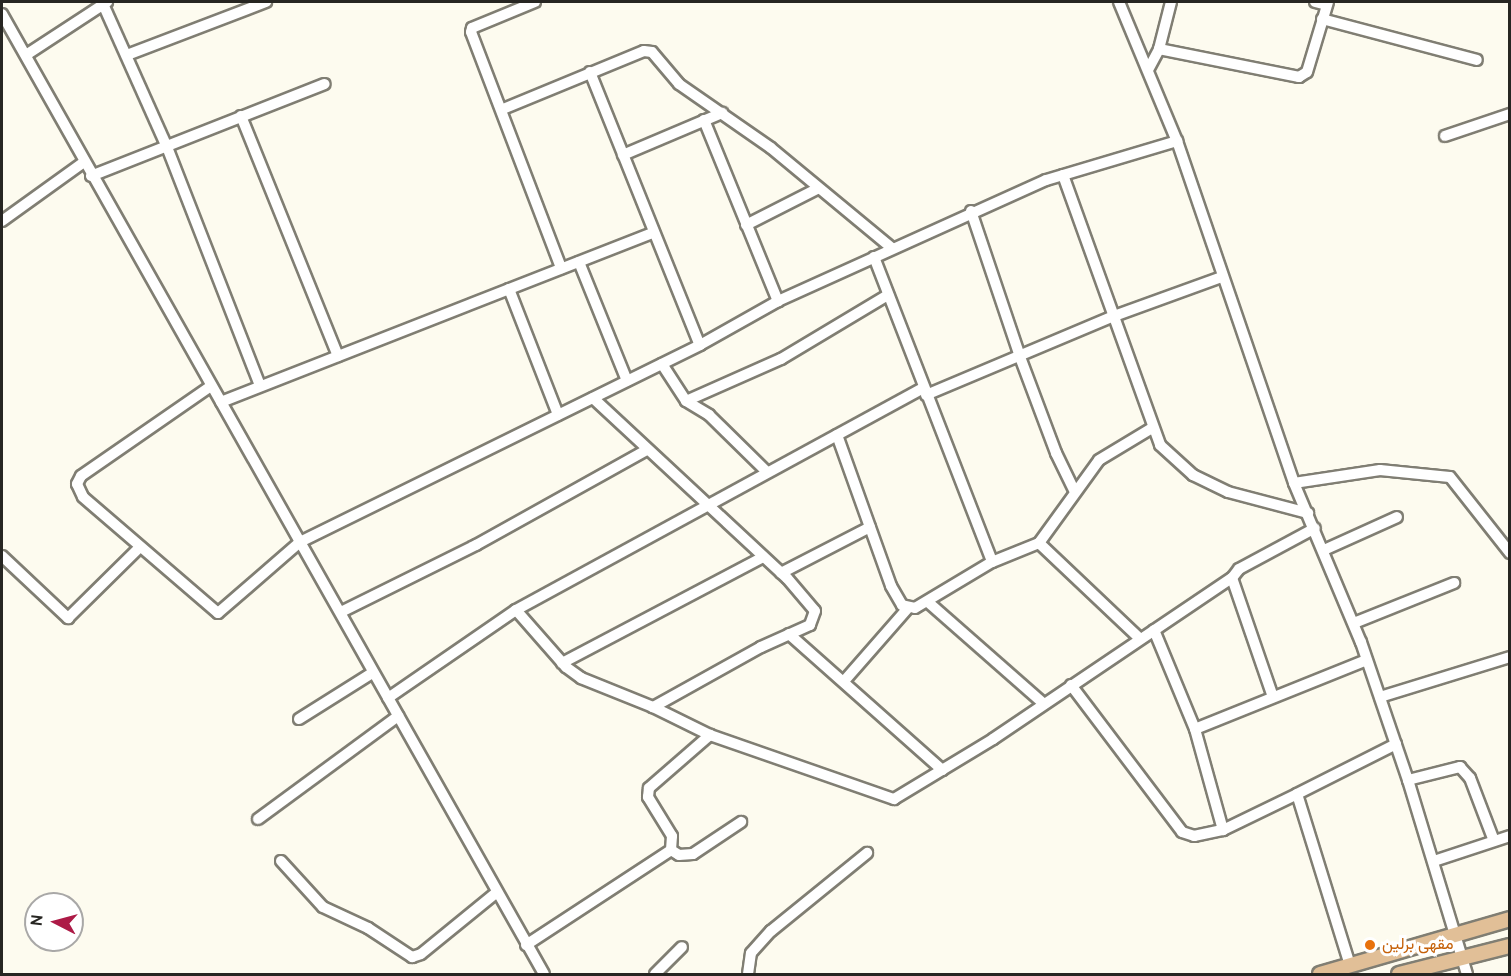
<!DOCTYPE html>
<html>
<head>
<meta charset="utf-8">
<style>
  body { margin:0 }
  #map { position:relative; width:1511px; height:976px; overflow:hidden; background:#fdfbef; font-family:Overpass,Vazirmatn,sans-serif }
  div>[style] { position:absolute }
  .roads { filter:drop-shadow(2px 0 #807e73) drop-shadow(-2px 0 #807e73) drop-shadow(0 2px #807e73) drop-shadow(0 -2px #807e73) }
  .minor>* { height:10px; margin:-5px; padding:0 5px; transform-origin:5px; border-radius:5px; background:#fff }
  .major>* { height:14px; margin:-7px; padding:0 7px; transform-origin:7px; border-radius:7px; background:#e1bf97 }
  .dots>* { width:16px; height:16px; translate:-50% -50%; box-sizing:border-box; border:3px solid #fff; border-radius:50% }
  span { translate:-50% -50%; white-space:nowrap; text-align:center; line-height:1.15; -webkit-text-stroke:6px #fff; paint-order:stroke }
  .food-label { font-size:16px; color:#c56008 }
  .left { translate:0 -50%; text-align:left }
  .frame { position:absolute; inset:0; border:3px solid #272622; pointer-events:none }
  .north { position:absolute; left:24px; top:892px; width:60px; height:60px; box-sizing:border-box; background:#fff; border:2px solid #a9a8a7; border-radius:50%; rotate:276deg; font-size:16px; font-weight:700; line-height:24px; text-align:center; color:#272622 }
  .north::after { content:''; display:block; margin:auto; width:21px; height:27px; background:#ad1a46; clip-path:polygon(50% 0,100% 100%,50% 72%,0 100%) }
</style>
</head>
<body>
<div id="map">
  <div class="roads">
    <div class="minor">
      <div style="left:535px;top:2px;width:68px;rotate:157.6deg"></div>
      <div style="left:472px;top:28px;width:4px;rotate:104deg"></div>
      <div style="left:471px;top:32px;width:253px;rotate:69.1deg"></div>
      <div style="left:1119px;top:2px;width:151px;rotate:67.4deg"></div>
      <div style="left:1177px;top:141px;width:361px;rotate:71.1deg"></div>
      <div style="left:1294px;top:483px;width:173px;rotate:67.2deg"></div>
      <div style="left:1361px;top:642px;width:146px;rotate:71.2deg"></div>
      <div style="left:1408px;top:780px;width:203px;rotate:73.1deg"></div>
      <div style="left:1315px;top:2px;width:12px;rotate:14deg"></div>
      <div style="left:103px;top:4px;width:157px;rotate:65.9deg"></div>
      <div style="left:167px;top:147px;width:256px;rotate:68.7deg"></div>
      <div style="left:2px;top:14px;width:1102px;rotate:60.55deg"></div>
      <div style="left:1322px;top:19px;width:160px;rotate:14.8deg"></div>
      <div style="left:1159px;top:49px;width:143px;rotate:11.3deg"></div>
      <div style="left:1299px;top:77px;width:9px;rotate:-32deg"></div>
      <div style="left:1307px;top:72px;width:73px;rotate:-73.3deg"></div>
      <div style="left:26px;top:55px;width:97px;rotate:-33.2deg"></div>
      <div style="left:127px;top:55px;width:149px;rotate:-20.9deg"></div>
      <div style="left:1148px;top:70px;width:24px;rotate:-62deg"></div>
      <div style="left:1159px;top:49px;width:49px;rotate:-75.7deg"></div>
      <div style="left:590px;top:72px;width:294px;rotate:68.1deg"></div>
      <div style="left:503px;top:109px;width:152px;rotate:-22.4deg"></div>
      <div style="left:644px;top:51px;width:8px;rotate:7deg"></div>
      <div style="left:652px;top:52px;width:42px;rotate:49.8deg"></div>
      <div style="left:679px;top:84px;width:112px;rotate:34.8deg"></div>
      <div style="left:771px;top:148px;width:157px;rotate:39.6deg"></div>
      <div style="left:241px;top:116px;width:259px;rotate:68deg"></div>
      <div style="left:704px;top:120px;width:196px;rotate:67.8deg"></div>
      <div style="left:1445px;top:136px;width:69px;rotate:-18.7deg"></div>
      <div style="left:623px;top:155px;width:108px;rotate:-23deg"></div>
      <div style="left:1063px;top:175px;width:287px;rotate:70.2deg"></div>
      <div style="left:1160px;top:445px;width:45px;rotate:42.3deg"></div>
      <div style="left:1193px;top:475px;width:39px;rotate:26deg"></div>
      <div style="left:1228px;top:492px;width:83px;rotate:14.7deg"></div>
      <div style="left:91px;top:176px;width:251px;rotate:-21.5deg"></div>
      <div style="left:971px;top:211px;width:154px;rotate:71.4deg"></div>
      <div style="left:1020px;top:357px;width:103px;rotate:69.4deg"></div>
      <div style="left:1056px;top:453px;width:41px;rotate:64.1deg"></div>
      <div style="left:2px;top:221px;width:101px;rotate:-35.7deg"></div>
      <div style="left:746px;top:225px;width:80px;rotate:-26.9deg"></div>
      <div style="left:874px;top:257px;width:327px;rotate:68.8deg"></div>
      <div style="left:579px;top:262px;width:128px;rotate:68deg"></div>
      <div style="left:509px;top:289px;width:135px;rotate:68.7deg"></div>
      <div style="left:662px;top:364px;width:44px;rotate:57deg"></div>
      <div style="left:686px;top:401px;width:27px;rotate:31deg"></div>
      <div style="left:709px;top:415px;width:81px;rotate:44.5deg"></div>
      <div style="left:211px;top:386px;width:158px;rotate:145.3deg"></div>
      <div style="left:81px;top:476px;width:9px;rotate:117deg"></div>
      <div style="left:77px;top:484px;width:14px;rotate:65deg"></div>
      <div style="left:83px;top:497px;width:178px;rotate:40.7deg"></div>
      <div style="left:218px;top:613px;width:108px;rotate:-40.9deg"></div>
      <div style="left:300px;top:542px;width:446px;rotate:-26.2deg"></div>
      <div style="left:700px;top:345px;width:90px;rotate:-29.4deg"></div>
      <div style="left:778px;top:301px;width:294px;rotate:-24.3deg"></div>
      <div style="left:1046px;top:180px;width:137px;rotate:-16.6deg"></div>
      <div style="left:926px;top:395px;width:204px;rotate:-22.8deg"></div>
      <div style="left:1114px;top:316px;width:115px;rotate:-19.9deg"></div>
      <div style="left:593px;top:398px;width:265px;rotate:42.9deg"></div>
      <div style="left:787px;top:578px;width:43px;rotate:49.7deg"></div>
      <div style="left:815px;top:611px;width:15px;rotate:110deg"></div>
      <div style="left:810px;top:625px;width:54px;rotate:155.8deg"></div>
      <div style="left:761px;top:647px;width:124px;rotate:150.9deg"></div>
      <div style="left:686px;top:401px;width:104px;rotate:-23.9deg"></div>
      <div style="left:781px;top:359px;width:125px;rotate:-30.9deg"></div>
      <div style="left:221px;top:402px;width:465px;rotate:-21.4deg"></div>
      <div style="left:837px;top:435px;width:160px;rotate:70.3deg"></div>
      <div style="left:891px;top:586px;width:22px;rotate:60deg"></div>
      <div style="left:902px;top:605px;width:13px;rotate:13deg"></div>
      <div style="left:915px;top:608px;width:90px;rotate:-30.9deg"></div>
      <div style="left:992px;top:562px;width:51px;rotate:-22deg"></div>
      <div style="left:1039px;top:543px;width:102px;rotate:-54.1deg"></div>
      <div style="left:1099px;top:460px;width:62px;rotate:-31.1deg"></div>
      <div style="left:1294px;top:483px;width:87px;rotate:-8.6deg"></div>
      <div style="left:1380px;top:470px;width:70px;rotate:5.7deg"></div>
      <div style="left:1450px;top:477px;width:97px;rotate:51.7deg"></div>
      <div style="left:1039px;top:543px;width:138px;rotate:43.5deg"></div>
      <div style="left:1324px;top:550px;width:80px;rotate:-24.3deg"></div>
      <div style="left:2px;top:556px;width:91px;rotate:43.2deg"></div>
      <div style="left:68px;top:618px;width:100px;rotate:-44.6deg"></div>
      <div style="left:781px;top:573px;width:100px;rotate:-27.3deg"></div>
      <div style="left:1232px;top:578px;width:126px;rotate:71deg"></div>
      <div style="left:928px;top:602px;width:154px;rotate:41.3deg"></div>
      <div style="left:516px;top:610px;width:76px;rotate:48.7deg"></div>
      <div style="left:566px;top:667px;width:19px;rotate:36deg"></div>
      <div style="left:581px;top:678px;width:78px;rotate:21.9deg"></div>
      <div style="left:653px;top:707px;width:64px;rotate:26.2deg"></div>
      <div style="left:710px;top:735px;width:195px;rotate:19.2deg"></div>
      <div style="left:894px;top:799px;width:116px;rotate:-31.2deg"></div>
      <div style="left:993px;top:739px;width:288px;rotate:-34deg"></div>
      <div style="left:1232px;top:578px;width:11px;rotate:-52deg"></div>
      <div style="left:1239px;top:569px;width:86px;rotate:-28.3deg"></div>
      <div style="left:341px;top:612px;width:151px;rotate:-26.4deg"></div>
      <div style="left:476px;top:545px;width:196px;rotate:-29.1deg"></div>
      <div style="left:1354px;top:623px;width:108px;rotate:-21.8deg"></div>
      <div style="left:1154px;top:630px;width:107px;rotate:67.5deg"></div>
      <div style="left:1195px;top:729px;width:185px;rotate:-21.9deg"></div>
      <div style="left:789px;top:634px;width:205px;rotate:41.6deg"></div>
      <div style="left:562px;top:663px;width:227px;rotate:-27.8deg"></div>
      <div style="left:845px;top:680px;width:96px;rotate:-48.8deg"></div>
      <div style="left:1071px;top:685px;width:184px;rotate:52.9deg"></div>
      <div style="left:1182px;top:832px;width:13px;rotate:18deg"></div>
      <div style="left:1194px;top:836px;width:30px;rotate:-12deg"></div>
      <div style="left:1223px;top:830px;width:82px;rotate:-25.9deg"></div>
      <div style="left:1297px;top:794px;width:179px;rotate:72.8deg"></div>
      <div style="left:1380px;top:697px;width:136px;rotate:-17.1deg"></div>
      <div style="left:388px;top:698px;width:155px;rotate:-34.5deg"></div>
      <div style="left:516px;top:610px;width:464px;rotate:-28.6deg"></div>
      <div style="left:299px;top:719px;width:86px;rotate:-32.2deg"></div>
      <div style="left:1195px;top:729px;width:105px;rotate:74.5deg"></div>
      <div style="left:1408px;top:780px;width:54px;rotate:-14deg"></div>
      <div style="left:1460px;top:767px;width:15px;rotate:48deg"></div>
      <div style="left:1470px;top:778px;width:67px;rotate:69.1deg"></div>
      <div style="left:1297px;top:794px;width:111px;rotate:-26.8deg"></div>
      <div style="left:258px;top:819px;width:174px;rotate:-36.3deg"></div>
      <div style="left:671px;top:850px;width:9px;rotate:32deg"></div>
      <div style="left:679px;top:855px;width:14px;rotate:-4deg"></div>
      <div style="left:693px;top:854px;width:58px;rotate:-33.7deg"></div>
      <div style="left:281px;top:861px;width:62px;rotate:47.6deg"></div>
      <div style="left:323px;top:907px;width:50px;rotate:25deg"></div>
      <div style="left:368px;top:928px;width:53px;rotate:33.4deg"></div>
      <div style="left:412px;top:957px;width:9px;rotate:-18deg"></div>
      <div style="left:421px;top:954px;width:98px;rotate:-39.2deg"></div>
      <div style="left:1434px;top:861px;width:80px;rotate:-18.2deg"></div>
      <div style="left:526px;top:945px;width:173px;rotate:-33.2deg"></div>
      <div style="left:671px;top:850px;width:14px;rotate:-86deg"></div>
      <div style="left:672px;top:836px;width:46px;rotate:-121.6deg"></div>
      <div style="left:648px;top:797px;width:9px;rotate:-84deg"></div>
      <div style="left:649px;top:788px;width:81px;rotate:-41deg"></div>
      <div style="left:655px;top:974px;width:38px;rotate:-45deg"></div>
      <div style="left:748px;top:974px;width:21px;rotate:-82deg"></div>
      <div style="left:751px;top:953px;width:30px;rotate:-48deg"></div>
      <div style="left:771px;top:931px;width:124px;rotate:-39.1deg"></div>
    </div>
    <div class="major">
      <div style="left:1320px;top:974px;width:198px;rotate:-16.1deg"></div>
      <div style="left:1399px;top:974px;width:114px;rotate:-14.2deg"></div>
    </div>
  </div>
  <div class="dots">
    <div style="left:1370px;top:945px;background:#e8710a"></div>
  </div>
  <div class="food-label">
    <span class="left" style="left:1382px;top:945px">مقهى برلين</span>
  </div>
  <div class="frame"></div>
  <div class="north">N</div>
</div>
</body>
</html>
